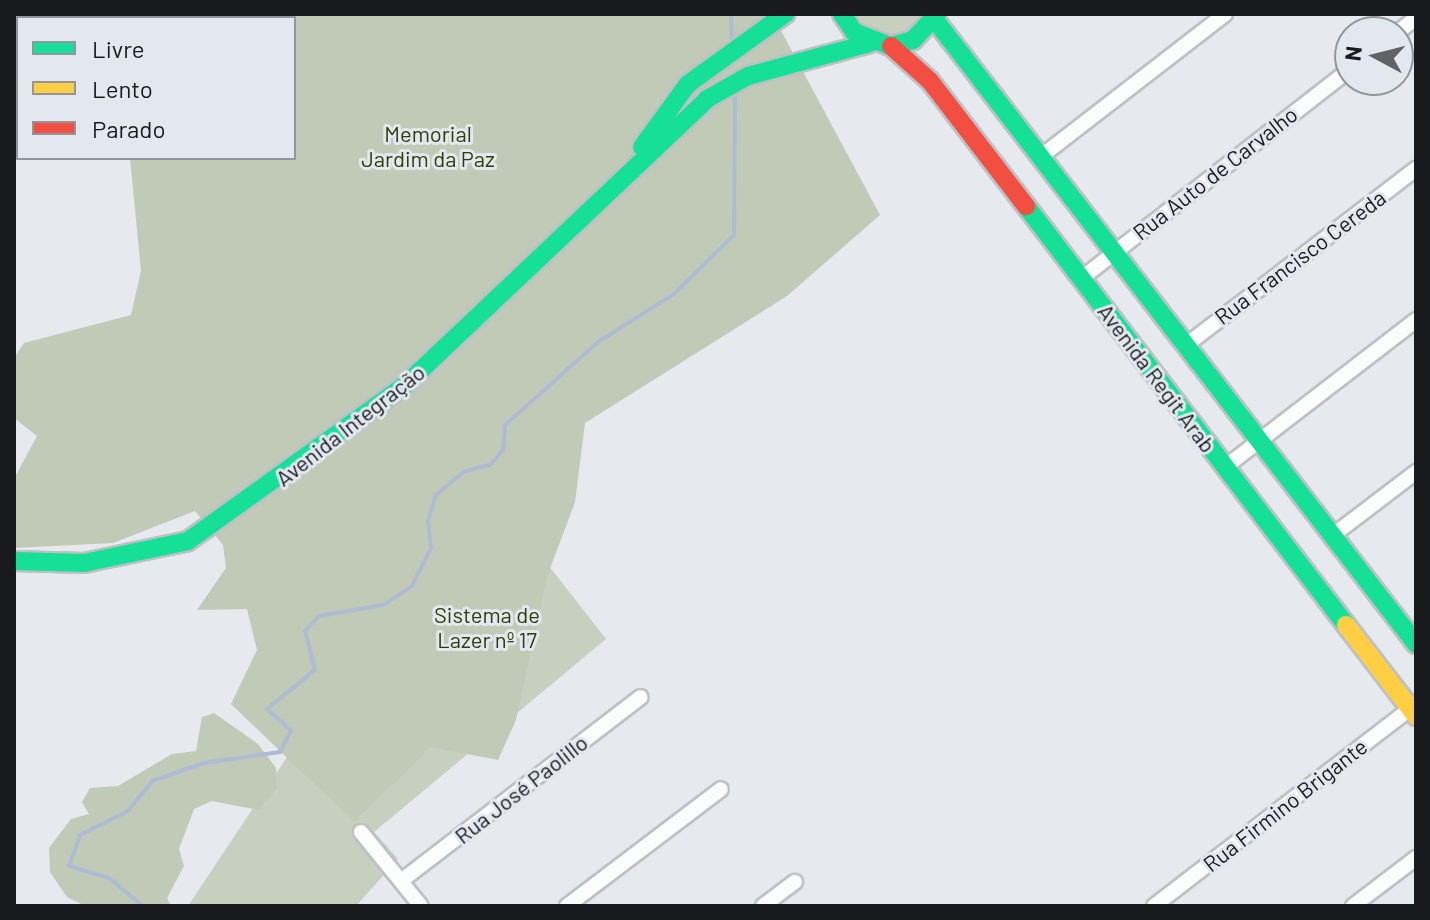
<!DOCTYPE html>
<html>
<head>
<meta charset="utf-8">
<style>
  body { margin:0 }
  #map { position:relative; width:1430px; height:920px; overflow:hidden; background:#e6e9ed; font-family:Barlow,sans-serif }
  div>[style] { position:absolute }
  .green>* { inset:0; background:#c7cfbf }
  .forest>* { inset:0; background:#c1c9b7 }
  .stream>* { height:4px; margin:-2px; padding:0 2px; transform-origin:2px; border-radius:2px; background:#adbcd3 }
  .roads { filter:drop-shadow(2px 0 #bec1c4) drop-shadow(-2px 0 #bec1c4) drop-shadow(0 2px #bec1c4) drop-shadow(0 -2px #bec1c4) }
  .street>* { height:14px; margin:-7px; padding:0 7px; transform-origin:7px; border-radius:7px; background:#fbfcfc }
  .fast>* { height:18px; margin:-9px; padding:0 9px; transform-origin:9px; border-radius:9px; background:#16e098 }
  .slow>* { height:18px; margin:-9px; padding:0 9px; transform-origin:9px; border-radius:9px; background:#ffcf43 }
  .jam>* { height:18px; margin:-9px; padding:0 9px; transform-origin:9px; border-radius:9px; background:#f24e42 }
  span { translate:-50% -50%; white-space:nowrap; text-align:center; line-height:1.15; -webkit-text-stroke:6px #e3e8f0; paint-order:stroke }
  .park-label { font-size:22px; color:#303e02 }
  .street-label { font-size:22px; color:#181a1d }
  .frame { position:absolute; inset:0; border:16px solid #181a1d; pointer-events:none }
  .legend { position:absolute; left:16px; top:16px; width:280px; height:144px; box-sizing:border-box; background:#e3e8f0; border:2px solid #92969c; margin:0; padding:10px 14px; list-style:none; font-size:24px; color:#181a1d }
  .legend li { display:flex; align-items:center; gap:16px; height:40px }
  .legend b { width:40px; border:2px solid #92969c }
  .north { position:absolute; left:1334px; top:16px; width:80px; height:80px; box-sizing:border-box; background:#e3e8f0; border:2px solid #92969c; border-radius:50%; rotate:277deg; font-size:22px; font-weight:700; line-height:32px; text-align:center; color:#181a1d }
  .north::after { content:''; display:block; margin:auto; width:28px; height:36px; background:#606266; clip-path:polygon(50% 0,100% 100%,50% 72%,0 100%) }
</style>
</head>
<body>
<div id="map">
  <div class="green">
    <div style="clip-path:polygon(851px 14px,926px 14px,906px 34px,889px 37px,863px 29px)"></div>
    <div style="clip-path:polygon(485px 484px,606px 639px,374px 832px,398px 859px,356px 906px,188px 906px,374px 626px)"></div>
  </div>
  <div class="forest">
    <div style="clip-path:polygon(121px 14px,772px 14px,880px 215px,787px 296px,585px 423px,575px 502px,547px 577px,516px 720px,498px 760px,430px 747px,354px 822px,231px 704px,257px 650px,247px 609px,197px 610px,226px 568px,223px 545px,195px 511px,113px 543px,14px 548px,14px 479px,37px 436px,14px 418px,14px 358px,24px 343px,131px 315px,141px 271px,130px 158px,294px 158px,294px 18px)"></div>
    <div style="clip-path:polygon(214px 713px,258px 744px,276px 768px,277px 789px,258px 810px,212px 801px,194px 809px,179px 849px,184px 866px,167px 898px,171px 906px,83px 905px,67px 897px,50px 872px,49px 848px,71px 819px,89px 814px,82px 802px,90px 788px,118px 786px,172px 754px,196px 751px,202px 717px)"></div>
  </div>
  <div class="stream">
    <div style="left:731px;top:14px;width:30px;rotate:88deg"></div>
    <div style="left:143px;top:906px;width:44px;rotate:-140.5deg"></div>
    <div style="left:109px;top:878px;width:42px;rotate:-163.3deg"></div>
    <div style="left:69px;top:866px;width:33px;rotate:-70deg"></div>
    <div style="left:80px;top:835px;width:54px;rotate:-26.6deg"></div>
    <div style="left:128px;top:811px;width:38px;rotate:-51deg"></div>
    <div style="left:152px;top:781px;width:55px;rotate:-19.1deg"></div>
    <div style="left:204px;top:763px;width:77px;rotate:-8.2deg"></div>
    <div style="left:280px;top:752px;width:25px;rotate:-63deg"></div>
    <div style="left:291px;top:730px;width:32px;rotate:-139deg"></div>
    <div style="left:267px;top:709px;width:62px;rotate:-39.1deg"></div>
    <div style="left:315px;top:670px;width:40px;rotate:-104.4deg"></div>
    <div style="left:305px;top:631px;width:21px;rotate:-47deg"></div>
    <div style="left:319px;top:616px;width:65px;rotate:-9.8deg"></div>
    <div style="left:383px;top:605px;width:35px;rotate:-33deg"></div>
    <div style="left:412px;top:586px;width:42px;rotate:-63.4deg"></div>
    <div style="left:431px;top:548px;width:27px;rotate:-96deg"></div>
    <div style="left:428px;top:521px;width:27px;rotate:-73deg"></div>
    <div style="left:436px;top:495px;width:35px;rotate:-40deg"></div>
    <div style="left:463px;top:472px;width:28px;rotate:-15deg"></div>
    <div style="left:490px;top:465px;width:20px;rotate:-49deg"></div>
    <div style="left:503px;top:450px;width:25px;rotate:-85deg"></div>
    <div style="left:505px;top:425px;width:125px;rotate:-41.7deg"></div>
    <div style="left:598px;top:342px;width:90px;rotate:-32.3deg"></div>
    <div style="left:674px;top:294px;width:84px;rotate:-44.5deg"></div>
    <div style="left:734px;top:235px;width:143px;rotate:-89.6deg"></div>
  </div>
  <div class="roads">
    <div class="street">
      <div style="left:88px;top:14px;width:4px;rotate:90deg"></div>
      <div style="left:1398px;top:32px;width:23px;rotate:-38deg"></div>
      <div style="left:14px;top:82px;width:5px;rotate:37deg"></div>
      <div style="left:14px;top:141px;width:4px;rotate:-27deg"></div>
      <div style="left:1039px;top:158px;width:235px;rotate:-37.7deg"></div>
      <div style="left:1082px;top:278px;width:340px;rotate:-37.9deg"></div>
      <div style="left:1185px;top:346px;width:291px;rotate:-37.5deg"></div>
      <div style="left:1224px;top:468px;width:242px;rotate:-37.6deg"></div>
      <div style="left:1332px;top:536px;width:106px;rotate:-37.3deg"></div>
      <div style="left:361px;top:832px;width:95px;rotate:51deg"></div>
      <div style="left:401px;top:881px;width:302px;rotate:-37.5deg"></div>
      <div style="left:567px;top:906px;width:193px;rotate:-37.2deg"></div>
      <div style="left:763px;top:906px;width:40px;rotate:-37deg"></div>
      <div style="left:1154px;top:906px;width:331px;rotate:-37.6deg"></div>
      <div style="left:1353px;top:906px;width:79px;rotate:-37.3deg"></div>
    </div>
    <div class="fast">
      <div style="left:842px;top:14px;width:22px;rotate:56deg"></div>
      <div style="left:854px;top:32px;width:40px;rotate:21deg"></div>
      <div style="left:891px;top:46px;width:23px;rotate:-15deg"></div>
      <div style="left:913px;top:40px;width:35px;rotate:-47deg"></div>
      <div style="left:935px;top:20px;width:788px;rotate:52.37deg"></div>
      <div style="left:642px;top:147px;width:78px;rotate:-53.9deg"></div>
      <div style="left:688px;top:84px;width:120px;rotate:-35.8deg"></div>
      <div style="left:1026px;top:206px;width:527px;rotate:52.63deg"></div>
      <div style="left:14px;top:561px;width:70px;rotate:1.6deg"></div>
      <div style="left:84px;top:563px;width:106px;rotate:-11.9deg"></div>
      <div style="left:188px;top:541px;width:267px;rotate:-35.7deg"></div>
      <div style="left:405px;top:385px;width:416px;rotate:-43.4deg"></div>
      <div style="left:707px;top:99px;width:47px;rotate:-29.3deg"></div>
      <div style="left:748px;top:76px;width:126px;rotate:-15.1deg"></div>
    </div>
    <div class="slow">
      <div style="left:1346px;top:625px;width:115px;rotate:52.4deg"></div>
    </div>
    <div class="jam">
      <div style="left:891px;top:46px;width:52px;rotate:41.9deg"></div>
      <div style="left:930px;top:81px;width:158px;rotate:52.5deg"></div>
    </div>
  </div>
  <div class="park-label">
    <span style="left:428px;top:146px">Memorial<br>Jardim da Paz</span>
    <span style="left:487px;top:627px">Sistema de<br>Lazer nº 17</span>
  </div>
  <div class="street-label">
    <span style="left:1215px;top:173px;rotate:-38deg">Rua Auto de Carvalho</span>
    <span style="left:1300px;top:257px;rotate:-37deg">Rua Francisco Cereda</span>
    <span style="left:1157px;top:378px;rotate:53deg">Avenida Regit Arab</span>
    <span style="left:350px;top:425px;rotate:-38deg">Avenida Integração</span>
    <span style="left:521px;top:789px;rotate:-38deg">Rua José Paolillo</span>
    <span style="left:1285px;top:805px;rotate:-38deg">Rua Firmino Brigante</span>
  </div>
  <div class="frame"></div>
  <ul class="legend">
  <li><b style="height:10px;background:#16e098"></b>Livre</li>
  <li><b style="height:10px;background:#ffcf43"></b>Lento</li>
  <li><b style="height:10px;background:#f24e42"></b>Parado</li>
  </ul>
  <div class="north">N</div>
</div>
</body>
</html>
